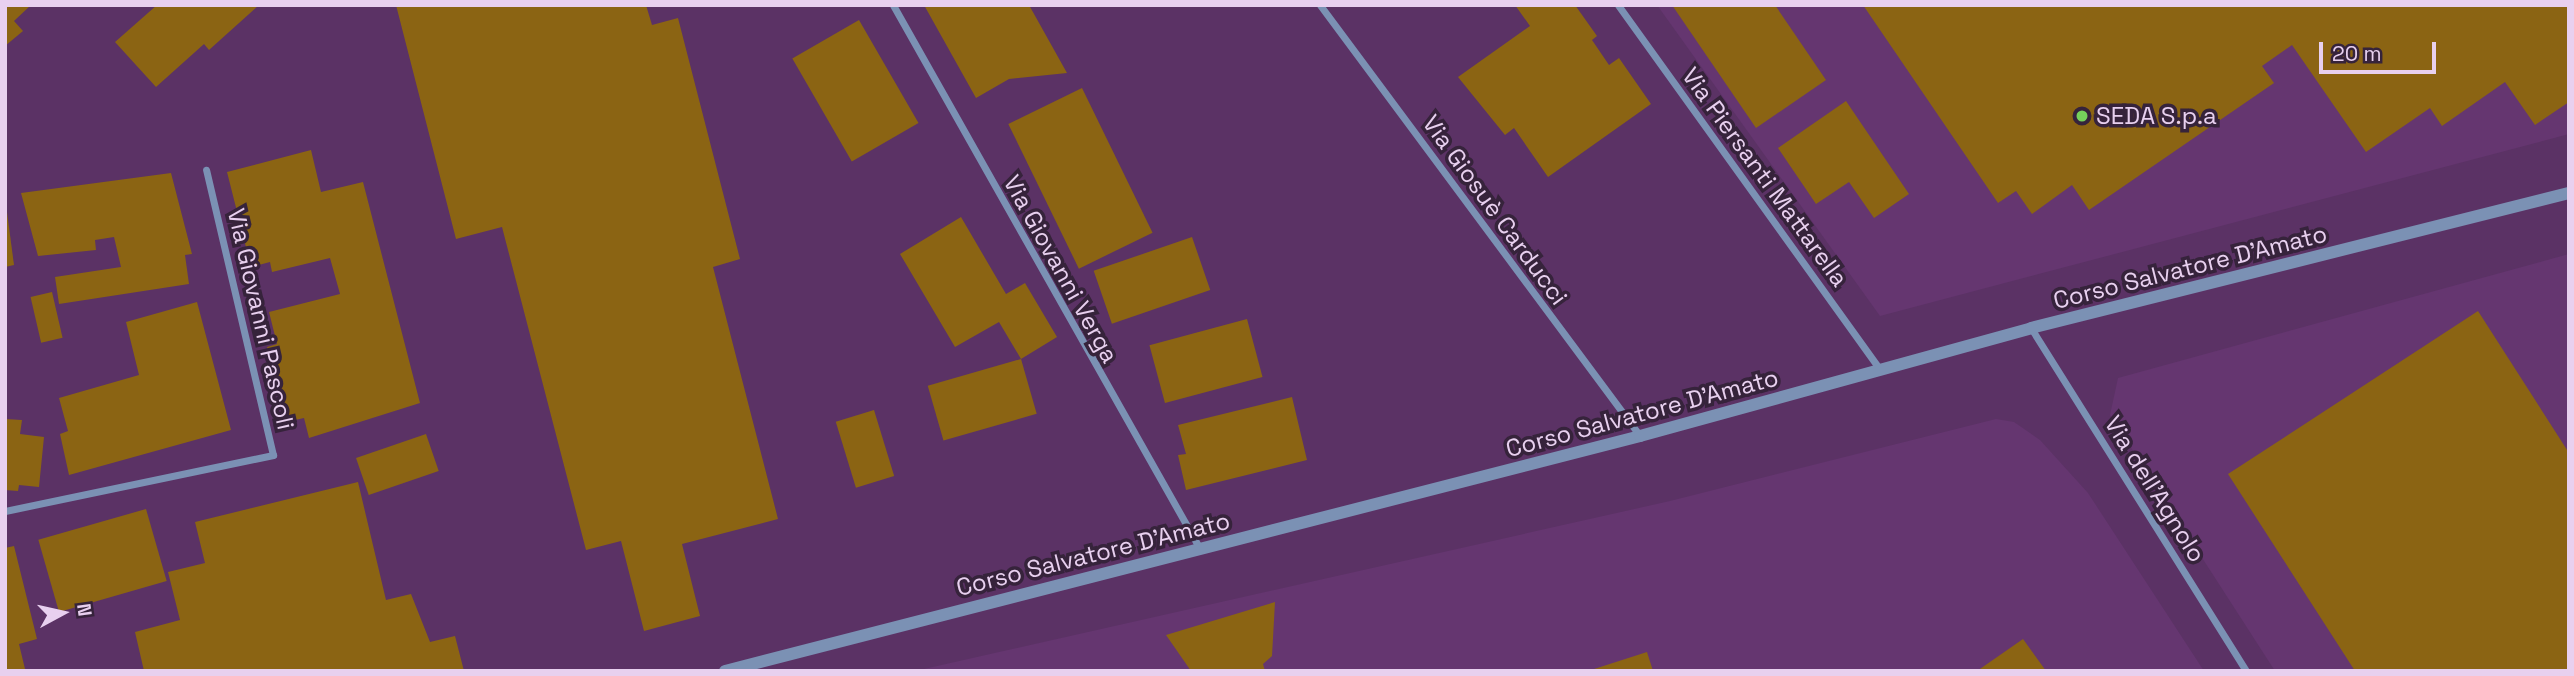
<!DOCTYPE html>
<html>
<head>
<meta charset="utf-8">
<style>
  body { margin:0 }
  #map { position:relative; width:2574px; height:676px; overflow:hidden; background:#5b3265; font-family:"Space Grotesk",sans-serif }
  div>[style] { position:absolute }
  .built>* { inset:0; background:#653670 }
  .building>* { inset:0; background:#8b6413; transform-origin:0 0 }
  .minor>* { height:7px; margin:-3.5px; padding:0 3.5px; transform-origin:3.5px; border-radius:3.5px; background:#7b91b4 }
  .tertiary>* { height:12px; margin:-6px; padding:0 6px; transform-origin:6px; border-radius:6px; background:#7b91b4 }
  .dots>* { width:19px; height:19px; translate:-50% -50%; box-sizing:border-box; border:4px solid #36233b; border-radius:50% }
  span { translate:-50% -50%; white-space:nowrap; text-align:center; line-height:1.15; -webkit-text-stroke:7px #36233b; paint-order:stroke }
  .poi-label { font-size:24px; color:#e8d0ef }
  .left { translate:0 -50%; text-align:left }
  .street-label { font-size:24px; color:#e8d0ef }
  .frame { position:absolute; inset:0; border:7px solid #e8d0ef; pointer-events:none }
  .north { position:absolute; left:28px; top:578px; width:70px; height:70px; -webkit-text-stroke:5px #36233b; paint-order:stroke; rotate:82deg; font-size:19px; font-weight:700; line-height:28px; text-align:center; color:#e8d0ef }
  .north::after { content:''; display:block; margin:auto; width:24px; height:32px; background:#e8d0ef; clip-path:polygon(50% 0,100% 100%,50% 72%,0 100%) }
  .scale { position:absolute; left:2319px; top:42px; width:117px; height:32px; box-sizing:border-box; border:4px solid #e8d0ef; border-top:0; padding-left:9px; font-size:21px; line-height:24px; white-space:nowrap; color:#e8d0ef; -webkit-text-stroke:5px #36233b; paint-order:stroke }
</style>
</head>
<body>
<div id="map">
  <div class="built">
    <div style="clip-path:polygon(1657px 5px,2569px 5px,2569px 134px,1880px 316px)"></div>
    <div style="clip-path:polygon(2569px 254px,2569px 671px,2275px 671px,2110px 415px,2118px 378px)"></div>
    <div style="clip-path:polygon(1996px 419px,2014px 422px,2040px 440px,2088px 493px,2204px 671px,915px 671px,1670px 501px)"></div>
  </div>
  <div class="building">
    <div style="clip-path:polygon(5px 5px,31px 5px,14px 21px,23px 31px,5px 46px)"></div>
    <div style="clip-path:polygon(157px 5px,259px 5px,209px 50px,204px 44px,156px 87px,115px 42px)"></div>
    <div style="clip-path:polygon(396px 5px,646px 5px,652px 25px,678px 18px,740px 259px,713px 267px,778px 519px,682px 544px,700px 616px,644px 631px,621px 541px,586px 550px,502px 227px,456px 239px)"></div>
    <div style="clip-path:polygon(924px 5px,1029px 5px,1067px 73px,1009px 79px,976px 98px)"></div>
    <div style="clip-path:polygon(1515px 5px,1575px 5px,1597px 36px,1592px 40px,1609px 65px,1619px 58px,1651px 104px,1548px 177px,1514px 128px,1505px 135px,1458px 77px,1530px 26px)"></div>
    <div style="clip-path:polygon(1672px 5px,1775px 5px,1826px 80px,1756px 128px)"></div>
    <div style="clip-path:polygon(1863px 5px,2569px 5px,2569px 102px,2535px 125px,2505px 82px,2442px 126px,2430px 108px,2366px 152px,2292px 45px,2262px 66px,2274px 83px,2089px 210px,2072px 185px,2032px 214px,2016px 191px,1998px 203px)"></div>
    <div style="left:859px;top:20px;width:119px;height:77px;rotate:60deg"></div>
    <div style="left:1082px;top:88px;width:161px;height:82px;rotate:64deg"></div>
    <div style="clip-path:polygon(1846px 101px,1909px 194px,1874px 218px,1849px 182px,1816px 204px,1778px 148px)"></div>
    <div style="clip-path:polygon(311px 150px,321px 192px,363px 182px,420px 403px,309px 438px,304px 418px,286px 422px,267px 347px,277px 344px,269px 312px,340px 294px,330px 258px,272px 272px,270px 262px,251px 267px,227px 172px)"></div>
    <div style="clip-path:polygon(171px 173px,192px 254px,185px 255px,189px 284px,59px 304px,55px 277px,121px 267px,114px 237px,95px 240px,96px 250px,38px 256px,21px 193px)"></div>
    <div style="clip-path:polygon(5px 197px,14px 265px,5px 267px)"></div>
    <div style="clip-path:polygon(961px 217px,1006px 294px,1025px 283px,1057px 337px,1021px 359px,999px 322px,955px 347px,900px 254px)"></div>
    <div style="left:1192px;top:237px;width:56px;height:104px;rotate:71deg"></div>
    <div style="left:52px;top:292px;width:47px;height:22px;rotate:77deg"></div>
    <div style="clip-path:polygon(197px 302px,231px 430px,69px 475px,60px 434px,68px 431px,59px 398px,139px 375px,126px 322px)"></div>
    <div style="clip-path:polygon(2478px 311px,2569px 453px,2569px 671px,2355px 671px,2228px 474px)"></div>
    <div style="left:1247px;top:319px;width:60px;height:101px;rotate:75deg"></div>
    <div style="left:1021px;top:359px;width:57px;height:97px;rotate:74deg"></div>
    <div style="clip-path:polygon(1292px 397px,1307px 460px,1186px 490px,1178px 455px,1186px 454px,1178px 425px)"></div>
    <div style="left:874px;top:410px;width:69px;height:40px;rotate:73deg"></div>
    <div style="clip-path:polygon(5px 419px,22px 420px,20px 434px,44px 437px,39px 487px,19px 485px,18px 491px,5px 490px)"></div>
    <div style="left:426px;top:434px;width:39px;height:74px;rotate:71deg"></div>
    <div style="clip-path:polygon(358px 482px,386px 600px,411px 594px,430px 642px,455px 636px,464px 671px,144px 671px,135px 632px,180px 620px,168px 572px,205px 563px,195px 522px)"></div>
    <div style="left:146px;top:509px;width:75px;height:112px;rotate:74deg"></div>
    <div style="clip-path:polygon(14px 546px,37px 639px,19px 644px,25px 669px,5px 671px,5px 548px)"></div>
    <div style="clip-path:polygon(1275px 602px,1272px 656px,1263px 664px,1265px 671px,1191px 671px,1166px 635px)"></div>
    <div style="clip-path:polygon(2023px 639px,2046px 671px,1977px 671px)"></div>
    <div style="clip-path:polygon(1647px 652px,1653px 671px,1591px 671px,1591px 670px)"></div>
  </div>
  <div class="minor">
    <div style="left:893px;top:5px;width:625px;rotate:60.56deg"></div>
    <div style="left:1320px;top:5px;width:537px;rotate:53.41deg"></div>
    <div style="left:1618px;top:5px;width:449px;rotate:54.3deg"></div>
    <div style="left:2031px;top:328px;width:405px;rotate:57.9deg"></div>
    <div style="left:5px;top:511px;width:274px;rotate:-11.8deg"></div>
    <div style="left:273px;top:455px;width:293px;rotate:-103.2deg"></div>
  </div>
  <div class="tertiary">
    <div style="left:725px;top:671px;width:945px;rotate:-14.4deg"></div>
    <div style="left:1640px;top:436px;width:406px;rotate:-15.4deg"></div>
    <div style="left:2031px;top:328px;width:555px;rotate:-14.09deg"></div>
  </div>
  <div class="dots">
    <div style="left:2082px;top:116px;background:#75d25b"></div>
  </div>
  <div class="poi-label">
    <span class="left" style="left:2096px;top:116px">SEDA S.p.a</span>
  </div>
  <div class="street-label">
    <span style="left:1765px;top:177px;rotate:54deg">Via Piersanti Mattarella</span>
    <span style="left:1495px;top:210px;rotate:54deg">Via Giosuè Carducci</span>
    <span style="left:2190px;top:267px;rotate:-14deg">Corso Salvatore D'Amato</span>
    <span style="left:1061px;top:269px;rotate:61deg">Via Giovanni Verga</span>
    <span style="left:261px;top:319px;rotate:77deg">Via Giovanni Pascoli</span>
    <span style="left:1642px;top:413px;rotate:-15deg">Corso Salvatore D'Amato</span>
    <span style="left:2155px;top:489px;rotate:58deg">Via dell'Agnolo</span>
    <span style="left:1093px;top:554px;rotate:-14deg">Corso Salvatore D'Amato</span>
  </div>
  <div class="frame"></div>
  <div class="north">N</div>
  <div class="scale">20 m</div>
</div>
</body>
</html>
